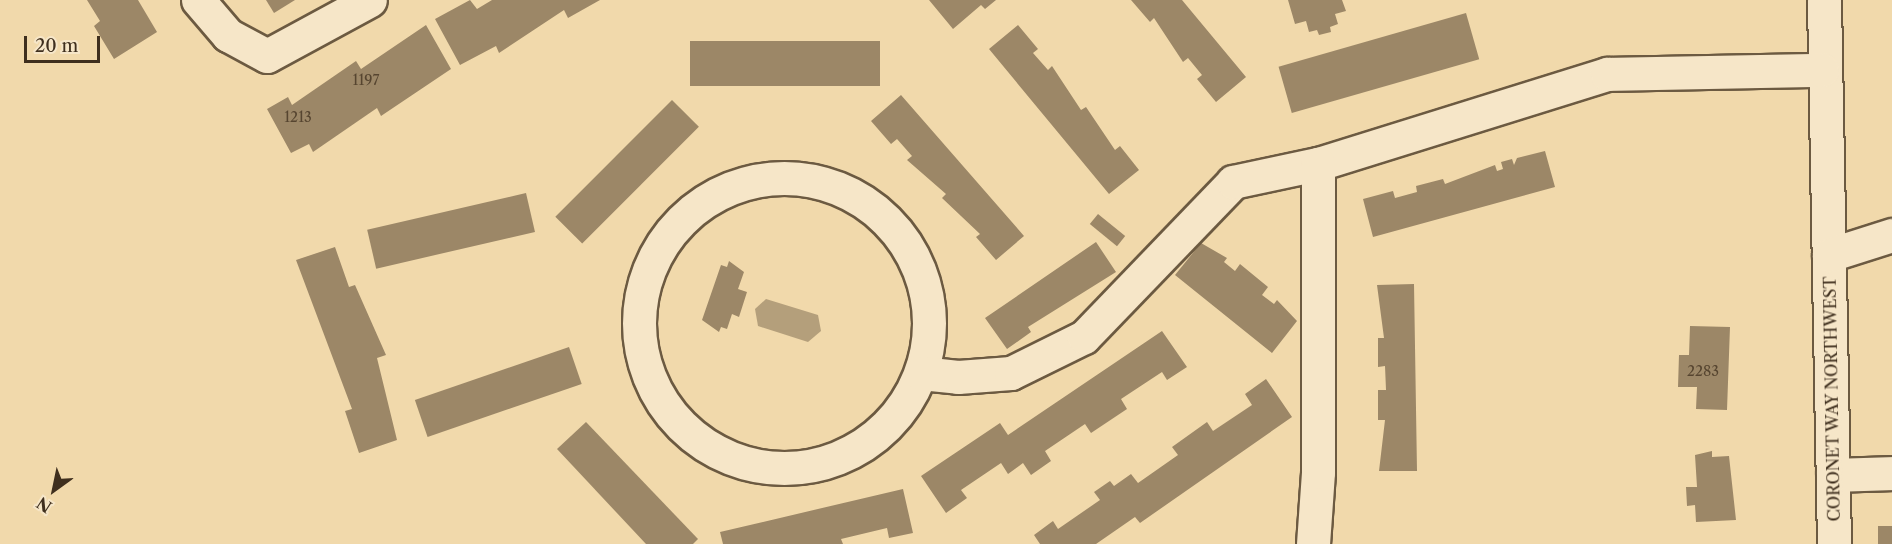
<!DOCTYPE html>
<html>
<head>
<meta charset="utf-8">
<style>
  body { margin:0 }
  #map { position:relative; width:1892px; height:544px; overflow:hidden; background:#f1d9ab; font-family:"Libre Caslon Text",serif }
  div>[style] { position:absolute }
  .water>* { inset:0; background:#b49f7b }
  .building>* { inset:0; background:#9c8767; transform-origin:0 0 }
  .roads { filter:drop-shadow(2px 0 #6c5a41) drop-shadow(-2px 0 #6c5a41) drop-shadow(0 2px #6c5a41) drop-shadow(0 -2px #6c5a41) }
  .minor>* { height:33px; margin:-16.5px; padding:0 16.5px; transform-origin:16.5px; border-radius:16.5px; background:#f6e6c8 }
  .minor>.ring { margin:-16.5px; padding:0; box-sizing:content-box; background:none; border:33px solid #f6e6c8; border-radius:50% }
  span { translate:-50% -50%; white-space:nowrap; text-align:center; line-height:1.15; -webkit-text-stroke:4.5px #f6e6c8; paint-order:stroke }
  .number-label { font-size:14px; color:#564530 }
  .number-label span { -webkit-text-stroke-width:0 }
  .street-label { font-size:16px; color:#3f2f1e }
  .north { position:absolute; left:24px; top:460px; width:60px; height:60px; -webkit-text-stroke:4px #f6e6c8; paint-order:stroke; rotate:213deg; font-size:16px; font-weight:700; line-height:24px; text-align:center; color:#3f2f1e }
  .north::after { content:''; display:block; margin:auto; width:21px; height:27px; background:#3f2f1e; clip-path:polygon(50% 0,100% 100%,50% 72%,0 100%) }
  .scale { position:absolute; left:24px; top:36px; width:76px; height:27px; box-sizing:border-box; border:3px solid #3f2f1e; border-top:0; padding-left:8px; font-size:18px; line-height:21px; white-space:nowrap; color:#3f2f1e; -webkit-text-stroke:4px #f6e6c8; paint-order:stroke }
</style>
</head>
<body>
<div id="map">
  <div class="water">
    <div style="clip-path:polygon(766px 299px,818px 315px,821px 331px,808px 342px,758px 326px,755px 309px)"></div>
  </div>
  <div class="building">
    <div style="clip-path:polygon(87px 0,138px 0,157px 32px,114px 59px,94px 26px,100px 21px)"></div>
    <div style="clip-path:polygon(266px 0,295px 0,274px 13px)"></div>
    <div style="clip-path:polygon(470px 0,477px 9px,492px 0,600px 0,568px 18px,564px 10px,499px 53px,496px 46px,460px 65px,435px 19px)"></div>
    <div style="clip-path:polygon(929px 0,996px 0,985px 9px,981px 5px,953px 29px)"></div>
    <div style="clip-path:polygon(1131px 0,1182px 0,1246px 77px,1216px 102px,1197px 79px,1202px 75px,1188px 58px,1183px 62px,1154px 18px,1150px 22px)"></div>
    <div style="clip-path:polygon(1288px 0,1342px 0,1346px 11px,1335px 14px,1338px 24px,1330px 27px,1331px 32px,1319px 35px,1317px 30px,1309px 32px,1306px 21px,1295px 24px)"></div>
    <div style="left:1466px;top:13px;width:48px;height:195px;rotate:74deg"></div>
    <div style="clip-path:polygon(426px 25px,451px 69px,381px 116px,377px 108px,313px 152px,309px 144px,291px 153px,267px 109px,288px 97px,292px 105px,356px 61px,361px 69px)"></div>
    <div style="clip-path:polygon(1018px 25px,1038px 49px,1033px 53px,1048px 70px,1052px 66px,1081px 110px,1086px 107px,1115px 150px,1120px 146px,1139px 170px,1109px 194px,989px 49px)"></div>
    <div style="left:880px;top:41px;width:45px;height:190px;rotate:90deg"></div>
    <div style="clip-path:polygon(901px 95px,1024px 236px,996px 260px,976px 237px,980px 234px,942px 198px,946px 194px,907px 160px,912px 156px,897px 139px,891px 144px,871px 121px)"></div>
    <div style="left:672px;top:100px;width:38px;height:165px;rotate:45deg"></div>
    <div style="clip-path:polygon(1545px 151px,1555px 187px,1373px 237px,1363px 199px,1393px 191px,1395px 198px,1417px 192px,1416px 186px,1443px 179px,1445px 184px,1495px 165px,1497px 171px,1503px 169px,1501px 162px,1512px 159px,1514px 165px,1517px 158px)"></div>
    <div style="left:526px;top:193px;width:40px;height:163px;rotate:77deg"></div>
    <div style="left:1098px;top:214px;width:35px;height:13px;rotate:39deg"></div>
    <div style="clip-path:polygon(1096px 242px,1116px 272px,1028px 327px,1031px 332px,1007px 349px,985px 318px)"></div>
    <div style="clip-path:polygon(1201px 243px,1227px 258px,1224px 262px,1235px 271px,1240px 264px,1268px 287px,1262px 295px,1274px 304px,1277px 300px,1297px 321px,1272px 353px,1175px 275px)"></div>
    <div style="clip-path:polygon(335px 247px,349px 287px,355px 285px,386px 355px,377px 358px,397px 440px,359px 453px,345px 411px,352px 409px,296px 260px)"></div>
    <div style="clip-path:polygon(729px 261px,744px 272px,738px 289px,747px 292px,739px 317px,732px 314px,727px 329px,721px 327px,719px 332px,702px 320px,721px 265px,727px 267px)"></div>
    <div style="clip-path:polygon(1414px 284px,1417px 471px,1379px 471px,1385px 420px,1378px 420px,1378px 390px,1386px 390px,1385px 366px,1378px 367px,1378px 338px,1384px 338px,1377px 285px)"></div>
    <div style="clip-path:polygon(1690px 326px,1730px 327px,1727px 410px,1696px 409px,1697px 387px,1678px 387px,1679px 355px,1689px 355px)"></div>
    <div style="clip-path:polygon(1162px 331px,1187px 367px,1167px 380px,1162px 372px,1121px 399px,1127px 409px,1091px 433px,1085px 424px,1045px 451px,1051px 461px,1031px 475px,1023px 463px,1008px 474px,1001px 463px,961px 490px,967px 498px,946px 513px,921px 476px,1000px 423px,1008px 435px)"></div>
    <div style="left:569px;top:347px;width:39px;height:163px;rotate:71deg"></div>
    <div style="clip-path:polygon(1266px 379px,1292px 417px,1140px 523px,1135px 517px,1096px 544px,1040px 544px,1034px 535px,1053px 521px,1058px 529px,1100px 500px,1094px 492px,1110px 481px,1114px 486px,1131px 474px,1138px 483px,1178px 455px,1172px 447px,1207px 422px,1213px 431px,1252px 405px,1245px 394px)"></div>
    <div style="clip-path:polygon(586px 422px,698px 539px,693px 544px,646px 544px,557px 449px)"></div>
    <div style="clip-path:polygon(1712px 451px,1712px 457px,1729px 456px,1736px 520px,1696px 522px,1695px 505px,1687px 506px,1686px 487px,1697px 487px,1695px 455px)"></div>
    <div style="clip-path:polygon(903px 489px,913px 533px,889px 538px,887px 528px,841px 539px,843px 544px,723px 544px,720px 532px)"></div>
    <div style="left:1878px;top:526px;width:14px;height:18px"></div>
  </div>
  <div class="roads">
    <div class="minor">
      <div style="left:198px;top:0;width:46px;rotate:49.4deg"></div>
      <div style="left:228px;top:35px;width:44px;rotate:28.3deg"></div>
      <div style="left:267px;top:56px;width:117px;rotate:-28.5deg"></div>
      <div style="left:1824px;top:0;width:544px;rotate:88.95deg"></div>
      <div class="ring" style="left:639px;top:178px;width:257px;height:257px"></div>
      <div style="left:1829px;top:255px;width:66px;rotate:-17.6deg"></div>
      <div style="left:921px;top:373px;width:37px;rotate:6deg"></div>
      <div style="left:958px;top:377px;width:53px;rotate:-4.3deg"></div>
      <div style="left:1011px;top:373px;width:81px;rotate:-26.3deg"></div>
      <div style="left:1084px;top:337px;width:215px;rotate:-46.1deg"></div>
      <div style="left:1233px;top:182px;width:87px;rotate:-12deg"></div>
      <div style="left:1318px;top:164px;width:303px;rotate:-17.3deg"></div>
      <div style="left:1607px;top:74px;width:215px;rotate:-1.1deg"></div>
      <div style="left:1833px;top:475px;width:59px;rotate:-1.9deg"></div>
      <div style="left:1313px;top:544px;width:72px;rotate:-86deg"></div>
      <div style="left:1318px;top:472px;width:308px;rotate:-90deg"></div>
    </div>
  </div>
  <div class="number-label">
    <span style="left:366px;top:80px">1197</span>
    <span style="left:298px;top:117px">1213</span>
    <span style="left:1703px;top:371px">2283</span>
  </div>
  <div class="street-label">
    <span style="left:1832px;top:399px;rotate:-91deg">CORONET WAY NORTHWEST</span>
  </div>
  <div class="north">N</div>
  <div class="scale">20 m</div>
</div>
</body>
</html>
